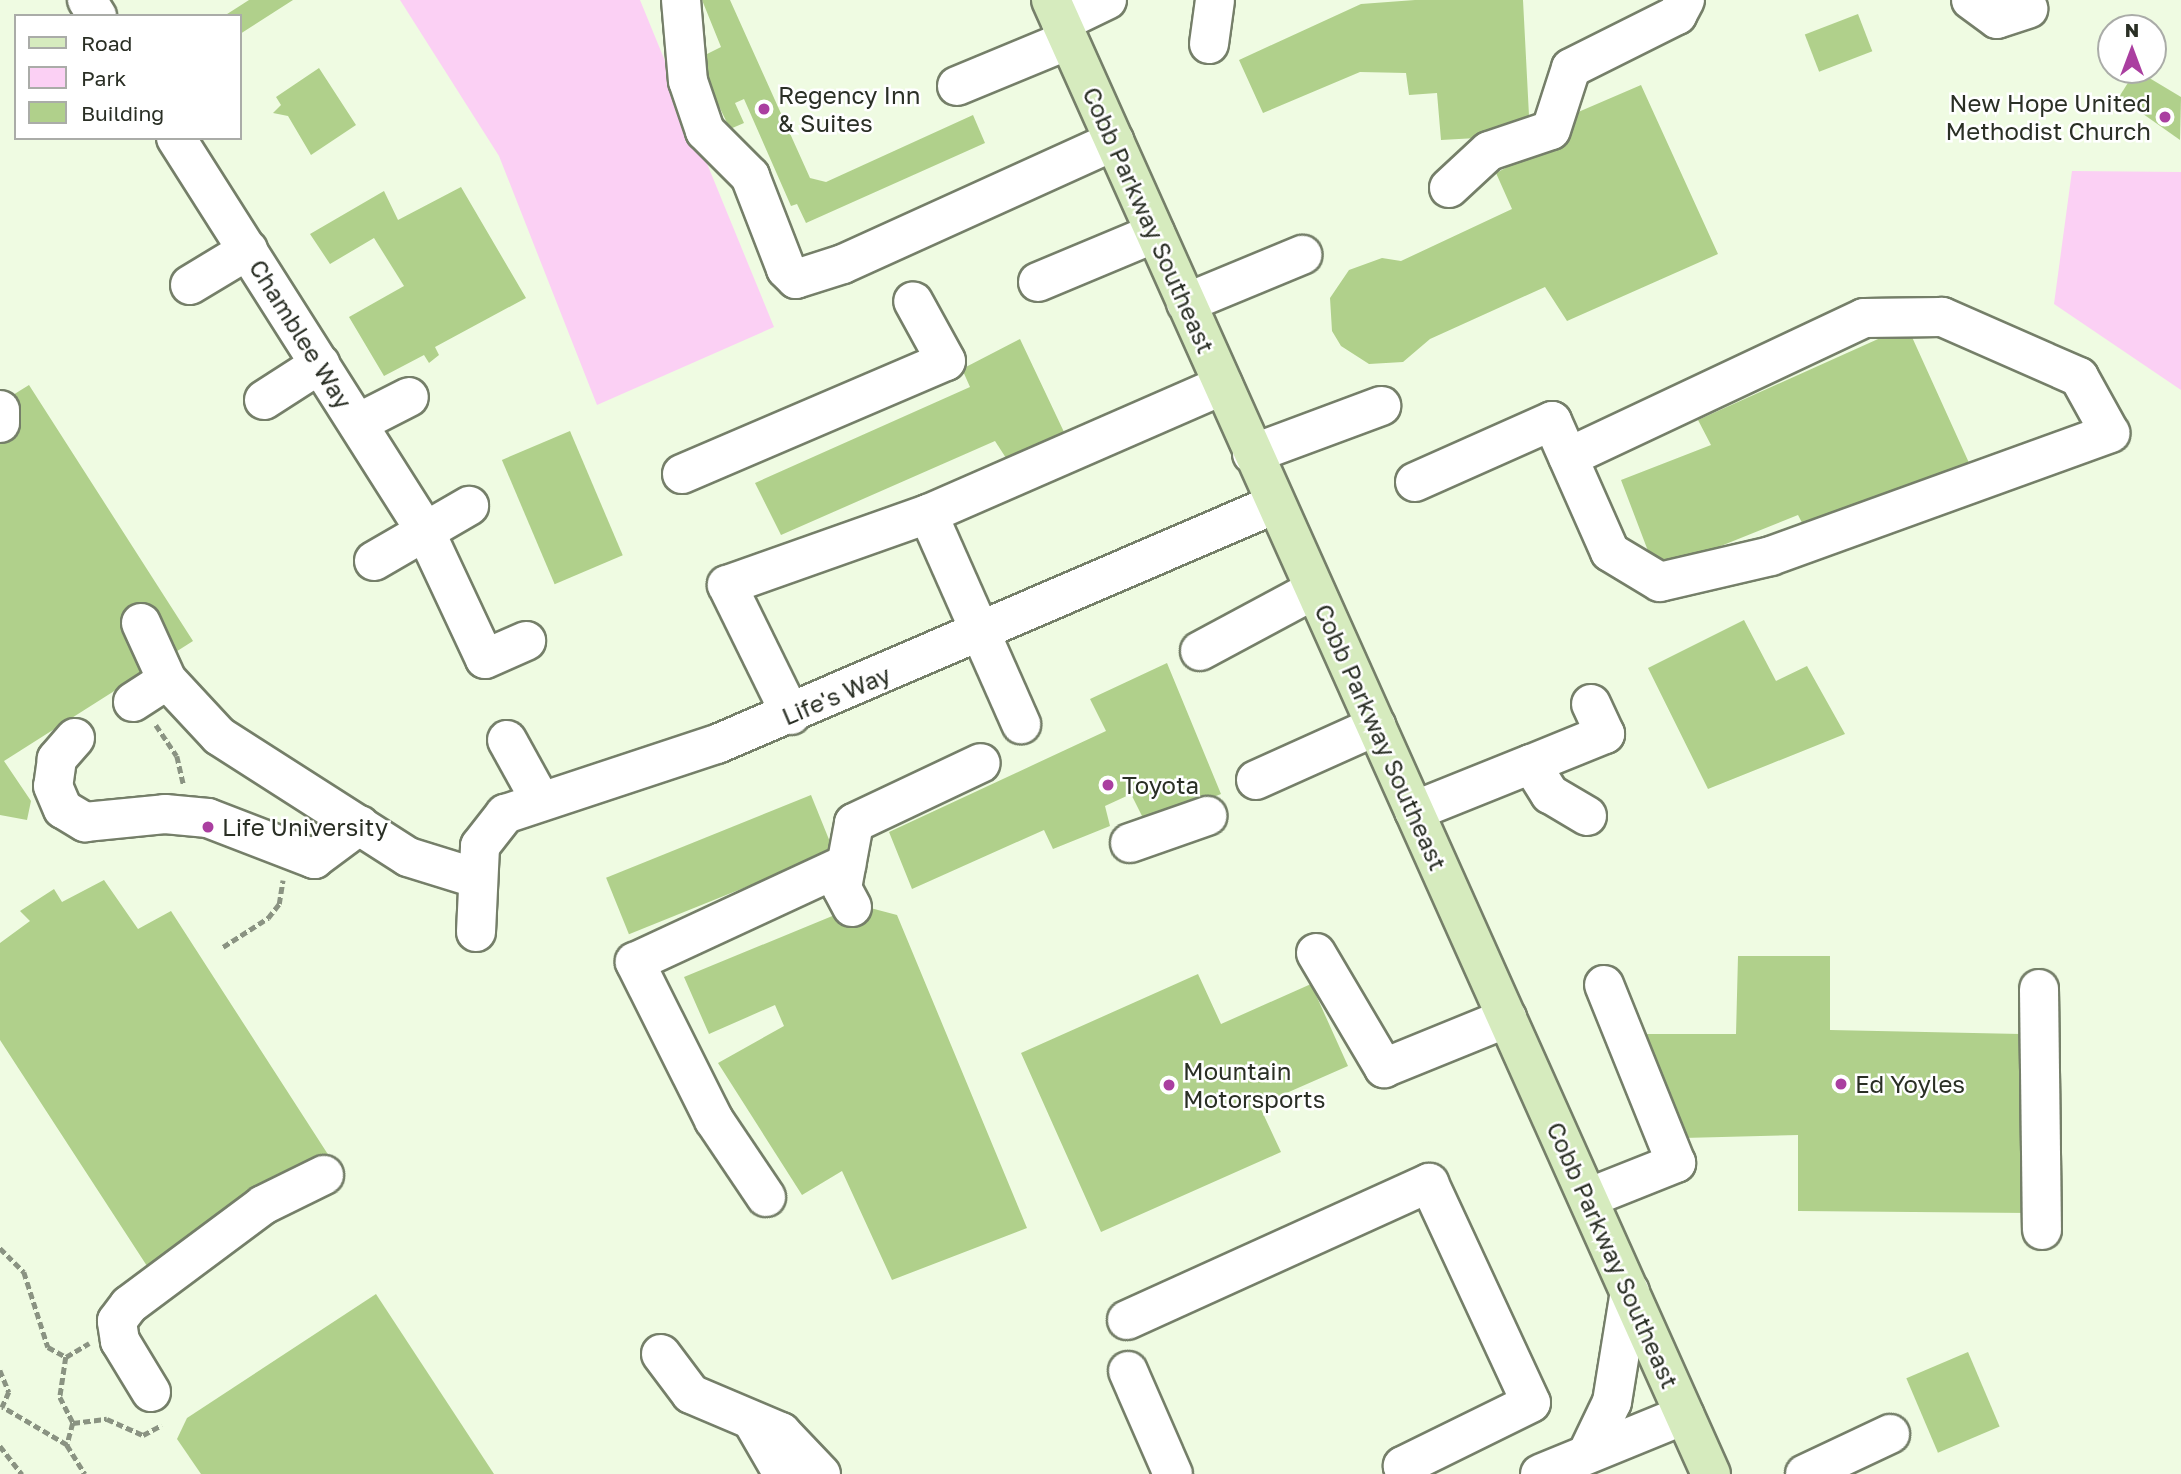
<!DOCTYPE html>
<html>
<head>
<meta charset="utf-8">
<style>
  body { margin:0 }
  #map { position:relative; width:2181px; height:1474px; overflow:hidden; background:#effbe2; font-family:"Golos Text",sans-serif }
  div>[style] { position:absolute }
  .green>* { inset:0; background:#fbd0f4 }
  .building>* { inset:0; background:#b0d08b; transform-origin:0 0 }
  .path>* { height:4.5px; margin-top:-2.25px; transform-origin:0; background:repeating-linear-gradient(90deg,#8a9382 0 7px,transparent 0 10.5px) }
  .roads { filter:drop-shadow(2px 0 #757f69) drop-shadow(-2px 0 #757f69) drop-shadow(0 2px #757f69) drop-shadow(0 -2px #757f69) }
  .minor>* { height:38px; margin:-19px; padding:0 19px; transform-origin:19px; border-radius:19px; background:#fff }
  .major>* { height:38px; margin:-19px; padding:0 19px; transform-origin:19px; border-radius:19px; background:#d6ebbe }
  .dots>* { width:19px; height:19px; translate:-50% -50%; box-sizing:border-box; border:4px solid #fff; border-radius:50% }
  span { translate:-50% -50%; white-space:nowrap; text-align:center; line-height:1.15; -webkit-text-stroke:5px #fff; paint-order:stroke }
  .poi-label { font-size:24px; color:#2a2f25 }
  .left { translate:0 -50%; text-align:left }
  .right { translate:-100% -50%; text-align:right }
  .street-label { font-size:24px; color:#2a2f25 }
  .legend { position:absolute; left:14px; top:14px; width:228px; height:126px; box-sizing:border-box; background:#fff; border:2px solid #aaaca8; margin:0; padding:9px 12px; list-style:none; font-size:21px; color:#2a2f25 }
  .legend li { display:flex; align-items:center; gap:14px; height:35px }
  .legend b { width:35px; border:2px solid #aaaca8 }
  .north { position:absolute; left:2097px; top:14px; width:70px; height:70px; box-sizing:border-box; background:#fff; border:2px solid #aaaca8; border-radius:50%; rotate:0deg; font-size:19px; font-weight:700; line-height:28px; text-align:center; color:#2a2f25 }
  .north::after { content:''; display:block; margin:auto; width:24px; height:32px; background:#aa3fa0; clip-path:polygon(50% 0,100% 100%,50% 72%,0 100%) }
</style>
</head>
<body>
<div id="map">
  <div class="green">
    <div style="clip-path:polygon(400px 0,640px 0,774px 327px,597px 405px,499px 156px)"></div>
    <div style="clip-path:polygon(2072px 171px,2181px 172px,2181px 390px,2054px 304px)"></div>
  </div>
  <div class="building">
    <div style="clip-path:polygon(249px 0,293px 0,240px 34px,240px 16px,224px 16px)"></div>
    <div style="clip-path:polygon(702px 0,730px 0,810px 178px,826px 182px,973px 115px,985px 143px,806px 223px,797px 204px,791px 206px,744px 99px,735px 103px,744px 123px,730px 129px,716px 100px,707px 103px,697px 59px,721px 47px)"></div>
    <div style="clip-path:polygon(1415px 0,1523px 0,1530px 135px,1441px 140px,1437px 93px,1409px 95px,1406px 73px,1360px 72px,1263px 113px,1239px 60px,1361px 4px)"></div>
    <div style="left:1858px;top:14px;width:40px;height:57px;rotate:69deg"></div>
    <div style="clip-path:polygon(319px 68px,356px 125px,311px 155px,288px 116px,273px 113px,281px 105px,276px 97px)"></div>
    <div style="clip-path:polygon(2136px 70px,2181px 97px,2180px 140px,2119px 97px)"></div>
    <div style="clip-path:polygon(1641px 85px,1718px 254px,1567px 321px,1545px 287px,1430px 339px,1403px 362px,1369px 364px,1341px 346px,1332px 331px,1330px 298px,1349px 270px,1382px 258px,1401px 261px,1512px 209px,1496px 173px,1566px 136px,1562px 119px)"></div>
    <div style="clip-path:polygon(461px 187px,526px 298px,435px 347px,439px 355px,429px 363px,424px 355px,384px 376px,349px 317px,404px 286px,374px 238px,330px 264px,310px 234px,384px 191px,398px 220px)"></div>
    <div style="clip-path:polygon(1907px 326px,1970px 465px,1809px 536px,1798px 515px,1656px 572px,1621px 480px,1711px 445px,1698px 420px)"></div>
    <div style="clip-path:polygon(1020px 339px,1064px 432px,1006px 458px,995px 441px,781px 535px,755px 483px,970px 387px,962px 369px)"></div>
    <div style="clip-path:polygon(29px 385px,193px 641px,4px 761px,31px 801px,27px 820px,0 815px,0 403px)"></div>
    <div style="left:570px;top:431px;width:135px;height:74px;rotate:67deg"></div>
    <div style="clip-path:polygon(1744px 620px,1776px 681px,1807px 666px,1845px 734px,1708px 789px,1648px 668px)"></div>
    <div style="clip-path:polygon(1167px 663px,1221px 794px,1146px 824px,1131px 794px,1105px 806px,1110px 826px,1053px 849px,1044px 830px,912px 889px,889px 832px,1106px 731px,1090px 699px)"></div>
    <div style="left:811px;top:795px;width:61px;height:221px;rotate:68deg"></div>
    <div style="clip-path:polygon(104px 880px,138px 929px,171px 911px,329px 1156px,147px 1266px,0 1040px,0 943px,30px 921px,20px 911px,54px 889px,62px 902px)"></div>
    <div style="clip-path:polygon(859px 905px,897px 915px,1027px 1228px,892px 1280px,842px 1171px,802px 1195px,718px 1063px,784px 1026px,775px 1005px,709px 1034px,684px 977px)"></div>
    <div style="clip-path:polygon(1738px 956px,1830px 956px,1830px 1030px,2021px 1034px,2029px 1213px,1798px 1211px,1798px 1135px,1683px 1138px,1635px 1034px,1736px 1034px)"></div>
    <div style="clip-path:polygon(1198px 974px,1221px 1024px,1311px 984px,1348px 1066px,1259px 1105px,1281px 1152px,1101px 1232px,1021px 1053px)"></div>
    <div style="clip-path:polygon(376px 1294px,494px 1474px,201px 1474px,177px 1439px,187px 1418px)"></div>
    <div style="left:1968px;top:1352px;width:81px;height:67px;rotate:67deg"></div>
  </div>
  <div class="path">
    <div style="left:156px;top:725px;width:37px;rotate:56deg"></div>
    <div style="left:177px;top:756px;width:31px;rotate:77deg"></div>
    <div style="left:223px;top:947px;width:54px;rotate:-32.8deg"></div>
    <div style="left:268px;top:918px;width:18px;rotate:-52deg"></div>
    <div style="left:279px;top:904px;width:24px;rotate:-81deg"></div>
    <div style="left:0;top:1248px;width:34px;rotate:45deg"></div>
    <div style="left:24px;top:1272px;width:79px;rotate:72.3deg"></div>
    <div style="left:48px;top:1347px;width:21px;rotate:29deg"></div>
    <div style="left:66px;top:1357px;width:40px;rotate:98.5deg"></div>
    <div style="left:60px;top:1397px;width:29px;rotate:63deg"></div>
    <div style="left:73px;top:1423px;width:23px;rotate:105deg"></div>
    <div style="left:67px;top:1445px;width:75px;rotate:-149.7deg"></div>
    <div style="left:66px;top:1357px;width:27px;rotate:-31deg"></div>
    <div style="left:0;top:1370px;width:24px;rotate:68deg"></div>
    <div style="left:9px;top:1392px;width:17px;rotate:114deg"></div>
    <div style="left:73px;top:1423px;width:34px;rotate:-7deg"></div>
    <div style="left:107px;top:1419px;width:39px;rotate:24deg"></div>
    <div style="left:143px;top:1435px;width:21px;rotate:-28deg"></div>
    <div style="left:67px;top:1445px;width:34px;rotate:58deg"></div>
    <div style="left:0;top:1446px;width:36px;rotate:52deg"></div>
  </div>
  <div class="roads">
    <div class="minor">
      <div style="left:87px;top:0;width:19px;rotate:58deg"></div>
      <div style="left:681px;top:0;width:81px;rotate:85.1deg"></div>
      <div style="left:688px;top:81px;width:53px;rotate:71.2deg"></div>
      <div style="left:705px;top:131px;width:64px;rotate:45deg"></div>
      <div style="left:750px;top:176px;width:100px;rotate:68.8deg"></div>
      <div style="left:786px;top:269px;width:14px;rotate:45deg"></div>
      <div style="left:796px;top:279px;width:49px;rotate:-17.7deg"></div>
      <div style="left:843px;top:264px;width:298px;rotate:-24.4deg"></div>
      <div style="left:1971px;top:0;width:32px;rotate:36deg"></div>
      <div style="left:1997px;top:19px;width:33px;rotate:-18deg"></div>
      <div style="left:1061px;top:22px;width:51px;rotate:-25.6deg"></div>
      <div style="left:1209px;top:44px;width:44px;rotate:-82.2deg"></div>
      <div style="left:957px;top:86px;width:120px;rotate:-22.5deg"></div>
      <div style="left:176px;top:138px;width:465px;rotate:57.6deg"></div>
      <div style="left:425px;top:531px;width:141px;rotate:64.9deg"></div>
      <div style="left:485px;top:659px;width:45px;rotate:-23.7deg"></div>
      <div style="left:1449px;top:188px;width:54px;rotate:-42.8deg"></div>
      <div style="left:1489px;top:151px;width:65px;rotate:-18.7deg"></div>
      <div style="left:1551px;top:130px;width:65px;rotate:-72.1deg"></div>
      <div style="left:1571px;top:68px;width:119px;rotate:-26.6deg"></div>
      <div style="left:1677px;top:15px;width:17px;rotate:-62deg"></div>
      <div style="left:1038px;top:282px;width:127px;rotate:-22.7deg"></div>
      <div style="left:190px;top:285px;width:68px;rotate:-31.1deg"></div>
      <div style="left:1186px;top:303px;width:126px;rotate:-22.5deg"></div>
      <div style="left:264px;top:400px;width:67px;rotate:-32.7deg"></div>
      <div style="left:0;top:410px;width:13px;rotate:90deg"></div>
      <div style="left:358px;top:423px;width:57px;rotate:-27deg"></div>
      <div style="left:1252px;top:454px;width:138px;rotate:-20.4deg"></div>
      <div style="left:682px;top:474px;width:287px;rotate:-23.2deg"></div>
      <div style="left:946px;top:361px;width:68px;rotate:-118.8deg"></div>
      <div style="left:1415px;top:482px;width:150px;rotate:-24deg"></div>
      <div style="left:1552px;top:421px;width:143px;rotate:66.1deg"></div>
      <div style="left:1610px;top:552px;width:58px;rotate:31deg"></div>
      <div style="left:1660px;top:582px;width:114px;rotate:-13.2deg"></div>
      <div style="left:1771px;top:556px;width:361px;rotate:-19.9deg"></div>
      <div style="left:2110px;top:433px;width:64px;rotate:-119deg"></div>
      <div style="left:2079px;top:377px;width:150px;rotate:-156.3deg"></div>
      <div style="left:1942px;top:317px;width:78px;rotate:179.3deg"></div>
      <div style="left:1864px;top:318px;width:327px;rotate:154.8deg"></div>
      <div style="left:928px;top:514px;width:322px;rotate:-23.6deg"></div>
      <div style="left:374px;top:561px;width:110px;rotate:-30.1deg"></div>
      <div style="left:141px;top:623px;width:63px;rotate:65.5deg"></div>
      <div style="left:167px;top:680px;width:76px;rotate:47.1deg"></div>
      <div style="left:219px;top:736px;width:224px;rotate:32.6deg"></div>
      <div style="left:408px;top:857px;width:71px;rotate:17.2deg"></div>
      <div style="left:1200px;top:651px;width:129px;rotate:-28.2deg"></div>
      <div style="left:133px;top:702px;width:40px;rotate:-32.9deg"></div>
      <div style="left:791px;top:715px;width:145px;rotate:-116.2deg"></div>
      <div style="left:727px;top:585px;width:213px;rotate:-19.5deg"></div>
      <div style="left:928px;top:514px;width:230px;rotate:66.1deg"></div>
      <div style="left:75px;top:738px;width:28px;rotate:131deg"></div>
      <div style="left:57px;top:759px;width:27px;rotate:98deg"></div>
      <div style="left:53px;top:786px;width:25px;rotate:67deg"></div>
      <div style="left:63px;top:809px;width:26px;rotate:31deg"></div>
      <div style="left:85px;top:822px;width:80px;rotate:-5.7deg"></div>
      <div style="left:165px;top:814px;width:43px;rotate:5.3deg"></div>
      <div style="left:208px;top:818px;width:114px;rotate:21.1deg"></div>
      <div style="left:314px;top:859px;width:57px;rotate:-36.5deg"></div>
      <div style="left:507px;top:740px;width:66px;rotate:61.1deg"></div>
      <div style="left:1531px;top:764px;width:80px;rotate:-22.1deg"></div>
      <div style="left:1605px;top:734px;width:33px;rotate:-115deg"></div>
      <div style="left:1256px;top:780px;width:132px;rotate:-24.2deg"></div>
      <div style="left:1414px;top:811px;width:126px;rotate:-21.9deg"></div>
      <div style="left:1531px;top:764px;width:36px;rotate:58deg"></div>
      <div style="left:1550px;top:794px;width:43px;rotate:30.7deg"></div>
      <div style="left:1130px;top:843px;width:82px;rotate:-19.3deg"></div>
      <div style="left:852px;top:907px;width:21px;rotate:-118deg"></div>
      <div style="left:842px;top:888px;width:66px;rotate:-79.5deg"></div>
      <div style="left:854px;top:823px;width:140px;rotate:-25.3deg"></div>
      <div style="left:476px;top:932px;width:86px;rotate:-87.3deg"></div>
      <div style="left:480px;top:846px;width:41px;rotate:-52deg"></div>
      <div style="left:505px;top:814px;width:223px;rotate:-18.3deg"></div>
      <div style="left:717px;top:744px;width:607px;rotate:-23.27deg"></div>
      <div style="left:1316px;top:953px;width:134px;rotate:59.4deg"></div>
      <div style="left:1384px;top:1068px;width:133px;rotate:-22.1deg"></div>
      <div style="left:2039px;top:989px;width:241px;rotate:89.3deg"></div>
      <div style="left:766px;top:1197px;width:93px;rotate:-124deg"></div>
      <div style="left:714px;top:1120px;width:177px;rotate:-116.6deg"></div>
      <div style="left:635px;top:962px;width:233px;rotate:-24.9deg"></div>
      <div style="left:1588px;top:1198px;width:95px;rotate:-21.7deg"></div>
      <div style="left:1676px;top:1163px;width:192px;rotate:-112deg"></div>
      <div style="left:1127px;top:1320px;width:332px;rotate:-24.4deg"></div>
      <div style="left:1429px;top:1183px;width:242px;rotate:65.1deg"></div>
      <div style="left:1531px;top:1403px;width:143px;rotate:153.8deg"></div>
      <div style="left:1403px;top:1466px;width:9px;rotate:63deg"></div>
      <div style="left:661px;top:1354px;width:50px;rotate:53.1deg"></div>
      <div style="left:691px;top:1394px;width:98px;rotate:22.9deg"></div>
      <div style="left:781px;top:1432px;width:58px;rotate:46.4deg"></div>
      <div style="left:1128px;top:1371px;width:112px;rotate:66.4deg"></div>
      <div style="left:151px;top:1392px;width:60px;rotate:-121.3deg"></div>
      <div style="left:120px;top:1341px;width:20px;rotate:-99deg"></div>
      <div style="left:117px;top:1321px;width:20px;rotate:-53deg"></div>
      <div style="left:129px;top:1305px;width:167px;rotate:-36.7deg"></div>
      <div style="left:263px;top:1205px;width:68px;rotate:-26.2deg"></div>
      <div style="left:754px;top:1424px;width:58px;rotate:59.9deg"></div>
      <div style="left:1588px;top:1452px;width:55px;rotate:-64.4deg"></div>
      <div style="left:1612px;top:1402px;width:112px;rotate:-80.8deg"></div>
      <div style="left:1540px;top:1474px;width:156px;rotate:-22.3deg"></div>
      <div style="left:1805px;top:1474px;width:94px;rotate:-25.2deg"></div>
    </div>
    <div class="major">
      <div style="left:1051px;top:0;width:1615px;rotate:65.88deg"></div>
    </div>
  </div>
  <div class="dots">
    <div style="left:764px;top:109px;background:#aa3fa0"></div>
    <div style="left:2165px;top:117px;background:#aa3fa0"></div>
    <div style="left:1108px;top:785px;background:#aa3fa0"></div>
    <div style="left:208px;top:827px;background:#aa3fa0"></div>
    <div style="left:1841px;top:1084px;background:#aa3fa0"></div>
    <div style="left:1169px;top:1085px;background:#aa3fa0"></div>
  </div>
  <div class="poi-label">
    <span class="left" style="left:778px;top:109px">Regency Inn<br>&amp; Suites</span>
    <span class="right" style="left:2151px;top:117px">New Hope United<br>Methodist Church</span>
    <span class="left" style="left:1122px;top:785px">Toyota</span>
    <span class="left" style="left:222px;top:827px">Life University</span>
    <span class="left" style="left:1183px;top:1085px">Mountain<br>Motorsports</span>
    <span class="left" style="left:1855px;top:1084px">Ed Yoyles</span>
  </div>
  <div class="street-label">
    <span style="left:1149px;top:220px;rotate:66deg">Cobb Parkway Southeast</span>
    <span style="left:301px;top:334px;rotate:58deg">Chamblee Way</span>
    <span style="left:836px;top:695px;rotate:-23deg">Life's Way</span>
    <span style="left:1381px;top:737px;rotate:66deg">Cobb Parkway Southeast</span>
    <span style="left:1613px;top:1255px;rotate:66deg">Cobb Parkway Southeast</span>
  </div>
  <ul class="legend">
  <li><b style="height:9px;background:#d6ebbe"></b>Road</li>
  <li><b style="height:19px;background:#fbd0f4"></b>Park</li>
  <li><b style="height:19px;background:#b0d08b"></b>Building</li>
  </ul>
  <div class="north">N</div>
</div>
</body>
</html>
